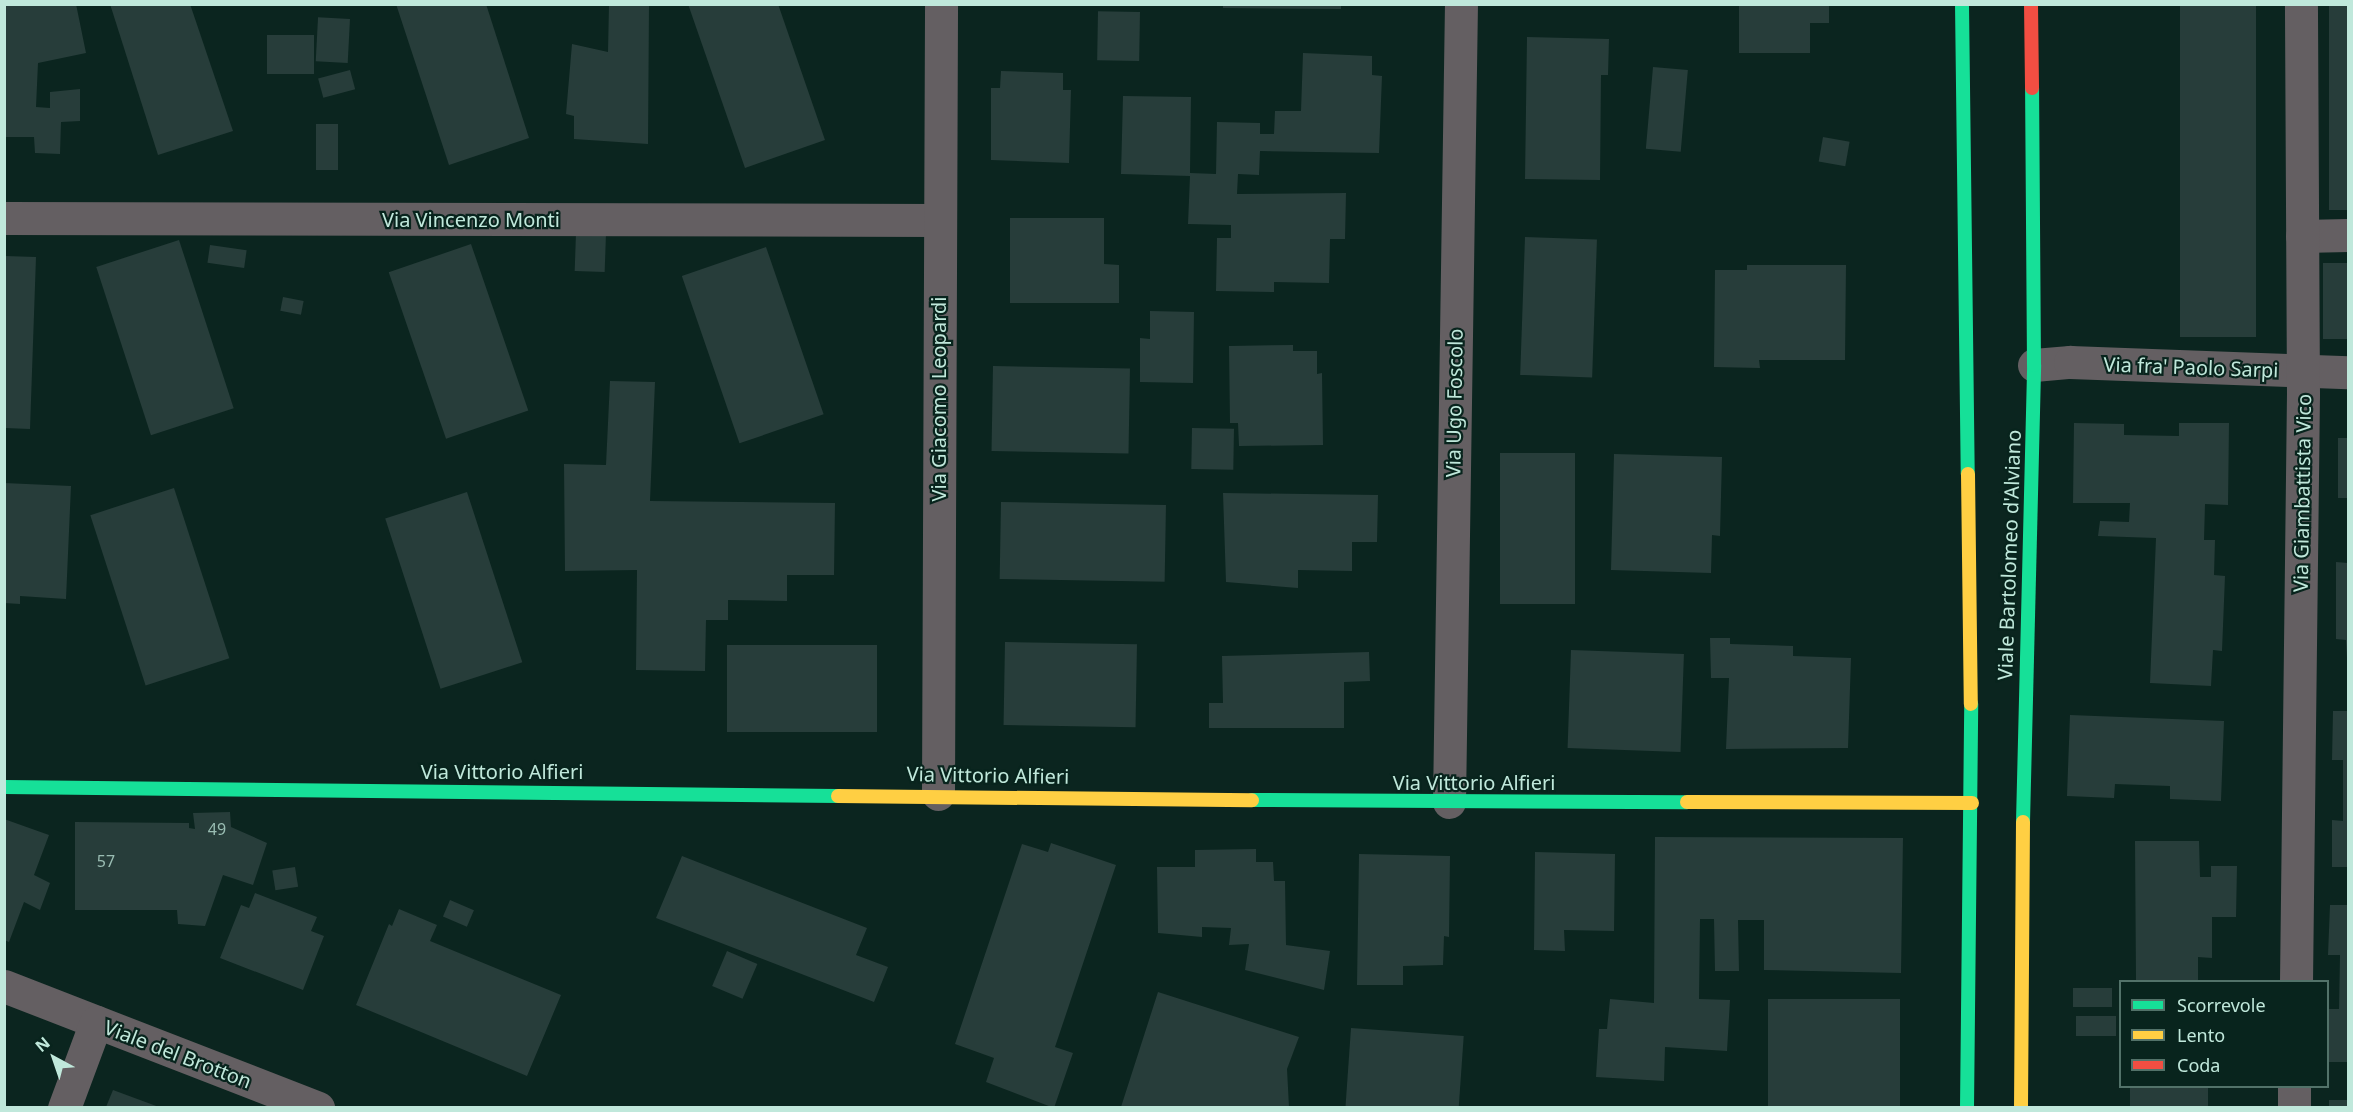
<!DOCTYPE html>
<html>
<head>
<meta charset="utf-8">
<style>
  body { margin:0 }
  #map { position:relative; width:2353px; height:1112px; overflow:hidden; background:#0b251f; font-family:"Noto Sans",sans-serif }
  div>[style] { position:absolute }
  .building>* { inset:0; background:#273d3a; transform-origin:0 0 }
  .street>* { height:33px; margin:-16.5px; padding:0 16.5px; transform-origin:16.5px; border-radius:16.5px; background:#645f62 }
  .fast>* { height:14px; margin:-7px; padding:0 7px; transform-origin:7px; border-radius:7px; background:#16e098 }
  .slow>* { height:14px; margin:-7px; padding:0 7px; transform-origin:7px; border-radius:7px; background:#ffcf43 }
  .jam>* { height:14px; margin:-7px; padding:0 7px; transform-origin:7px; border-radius:7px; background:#f24e42 }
  span { translate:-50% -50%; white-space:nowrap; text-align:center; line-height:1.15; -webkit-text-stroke:4.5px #08241d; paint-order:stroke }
  .number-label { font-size:16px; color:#9abdb3 }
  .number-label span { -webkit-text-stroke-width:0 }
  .street-label { font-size:20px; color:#c0e8db }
  .frame { position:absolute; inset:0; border:6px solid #c0e8db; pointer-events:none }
  .legend { position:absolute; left:2119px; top:980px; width:210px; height:108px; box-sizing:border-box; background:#08241d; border:2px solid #527269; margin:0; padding:8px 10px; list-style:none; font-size:18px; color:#c0e8db }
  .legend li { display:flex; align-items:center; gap:12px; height:30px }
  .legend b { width:30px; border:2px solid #527269 }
  .north { position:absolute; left:24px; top:1028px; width:60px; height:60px; -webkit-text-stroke:4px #08241d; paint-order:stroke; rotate:320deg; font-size:16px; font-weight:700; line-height:24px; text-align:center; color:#c0e8db }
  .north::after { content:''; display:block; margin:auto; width:21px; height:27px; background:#c0e8db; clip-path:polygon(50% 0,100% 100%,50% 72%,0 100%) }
</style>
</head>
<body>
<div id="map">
  <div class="building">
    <div style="clip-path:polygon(4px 4px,76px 4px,86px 53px,38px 63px,36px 107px,50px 108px,50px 92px,80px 89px,80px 121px,61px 122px,60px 154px,35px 153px,34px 137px,4px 137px)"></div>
    <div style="clip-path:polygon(110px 4px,190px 4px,233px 131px,158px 155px)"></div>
    <div style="clip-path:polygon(396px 4px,486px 4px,529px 138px,449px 165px)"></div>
    <div style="clip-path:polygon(609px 4px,649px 5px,648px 144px,574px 139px,574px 116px,566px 114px,572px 44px,608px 52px)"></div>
    <div style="clip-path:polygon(688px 4px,778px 4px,825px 140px,745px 168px)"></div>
    <div style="clip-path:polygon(1223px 4px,1341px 4px,1341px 9px,1223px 8px)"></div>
    <div style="clip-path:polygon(1739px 4px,1829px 4px,1829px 23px,1810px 23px,1810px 53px,1739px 53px)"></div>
    <div style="left:2180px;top:4px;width:76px;height:333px"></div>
    <div style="left:2329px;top:4px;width:19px;height:206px"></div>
    <div style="left:1140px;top:12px;width:49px;height:42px;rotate:91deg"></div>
    <div style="left:350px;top:19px;width:44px;height:32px;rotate:93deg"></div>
    <div style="left:267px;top:35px;width:47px;height:39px"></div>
    <div style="clip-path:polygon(1527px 37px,1609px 39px,1608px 75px,1601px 75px,1600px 180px,1525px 179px)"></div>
    <div style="clip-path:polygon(1303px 53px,1372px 56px,1372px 75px,1382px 76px,1379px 153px,1260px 151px,1259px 175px,1238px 174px,1237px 194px,1346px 193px,1345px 239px,1330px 239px,1329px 283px,1274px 282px,1274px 292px,1216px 291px,1217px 238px,1231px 238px,1231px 225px,1188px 224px,1190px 176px,1121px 174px,1123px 96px,1191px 97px,1190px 173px,1216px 174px,1217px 122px,1260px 123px,1260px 134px,1274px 134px,1275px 111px,1301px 111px)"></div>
    <div style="left:1653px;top:67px;width:35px;height:82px;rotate:5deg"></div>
    <div style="left:350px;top:70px;width:20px;height:33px;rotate:75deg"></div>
    <div style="clip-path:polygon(1001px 71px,1063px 73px,1063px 90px,1071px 90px,1069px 163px,991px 160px,991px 88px,1000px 88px)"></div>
    <div style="left:316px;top:124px;width:22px;height:46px"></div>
    <div style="left:1823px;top:137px;width:27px;height:25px;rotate:10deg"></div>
    <div style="clip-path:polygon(1010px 218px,1104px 218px,1104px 264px,1119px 265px,1119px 303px,1010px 303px)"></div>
    <div style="left:576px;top:233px;width:30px;height:38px;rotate:2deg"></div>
    <div style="left:1525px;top:237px;width:72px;height:138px;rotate:2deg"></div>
    <div style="left:179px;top:240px;width:177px;height:87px;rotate:72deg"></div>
    <div style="left:471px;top:244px;width:176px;height:87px;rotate:71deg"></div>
    <div style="left:210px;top:245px;width:37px;height:18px;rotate:8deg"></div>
    <div style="left:766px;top:247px;width:177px;height:89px;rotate:71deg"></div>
    <div style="clip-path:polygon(5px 256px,36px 257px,30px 429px,5px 428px)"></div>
    <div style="left:2323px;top:263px;width:25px;height:76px"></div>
    <div style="clip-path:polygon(1747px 265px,1846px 265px,1845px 360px,1759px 360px,1760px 368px,1714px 367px,1715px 270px,1747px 270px)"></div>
    <div style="left:283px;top:297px;width:21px;height:14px;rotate:11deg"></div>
    <div style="clip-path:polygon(1150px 311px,1194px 312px,1193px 383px,1140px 382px,1140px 338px,1150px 339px)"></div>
    <div style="clip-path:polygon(1293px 345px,1293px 351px,1317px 351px,1317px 374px,1322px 373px,1323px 445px,1239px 446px,1238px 423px,1230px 423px,1229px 346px)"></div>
    <div style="left:993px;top:366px;width:137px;height:85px;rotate:1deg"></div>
    <div style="clip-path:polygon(610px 381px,655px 382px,650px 501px,835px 503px,834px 575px,787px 575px,787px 601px,728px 600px,728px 620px,706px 620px,705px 671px,636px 670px,637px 570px,565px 571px,564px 464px,606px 465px)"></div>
    <div style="clip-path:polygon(2074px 423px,2124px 424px,2124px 435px,2179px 436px,2179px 423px,2229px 423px,2228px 505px,2205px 504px,2204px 540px,2215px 540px,2214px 575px,2225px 576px,2222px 651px,2213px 650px,2211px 686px,2150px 683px,2156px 538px,2098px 536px,2100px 521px,2129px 522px,2130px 503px,2073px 503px)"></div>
    <div style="left:1192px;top:428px;width:42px;height:41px;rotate:1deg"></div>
    <div style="left:2338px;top:438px;width:10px;height:60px"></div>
    <div style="left:1500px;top:453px;width:75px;height:151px"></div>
    <div style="clip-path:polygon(1614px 454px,1722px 457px,1720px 536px,1712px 535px,1711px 573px,1611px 570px)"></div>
    <div style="clip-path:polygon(4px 483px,71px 486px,66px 599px,20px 596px,20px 604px,4px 603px)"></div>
    <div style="left:174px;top:488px;width:179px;height:88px;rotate:72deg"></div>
    <div style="left:467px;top:492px;width:179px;height:86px;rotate:72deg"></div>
    <div style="clip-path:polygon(1223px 493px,1378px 495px,1377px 542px,1352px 542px,1352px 571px,1298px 570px,1298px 588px,1226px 582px)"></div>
    <div style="left:1001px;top:502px;width:165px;height:77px;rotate:1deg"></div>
    <div style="clip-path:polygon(2336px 562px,2348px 563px,2348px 676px,2346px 640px,2336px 639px)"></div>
    <div style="clip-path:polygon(1710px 638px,1730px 638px,1730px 644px,1793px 646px,1793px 656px,1851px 658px,1848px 748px,1726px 749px,1729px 678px,1711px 678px)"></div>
    <div style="left:1005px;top:642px;width:132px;height:83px;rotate:1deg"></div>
    <div style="left:727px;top:645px;width:150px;height:87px"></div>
    <div style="left:1571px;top:650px;width:113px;height:98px;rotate:2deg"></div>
    <div style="clip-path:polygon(1369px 652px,1370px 681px,1344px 682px,1344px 728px,1209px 728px,1209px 703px,1223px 703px,1222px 656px)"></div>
    <div style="clip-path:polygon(2333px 711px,2348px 711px,2348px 867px,2332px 867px,2332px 820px,2343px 821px,2343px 760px,2332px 760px)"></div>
    <div style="clip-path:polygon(2070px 715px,2224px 721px,2221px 801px,2170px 799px,2170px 786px,2115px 784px,2114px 798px,2067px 796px)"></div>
    <div style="clip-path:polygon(230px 812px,231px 827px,267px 843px,253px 885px,223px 875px,205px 926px,178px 924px,177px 910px,75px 910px,75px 822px,189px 823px,189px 828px,195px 829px,193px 813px)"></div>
    <div style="clip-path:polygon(4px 819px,49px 835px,34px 875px,50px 883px,40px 910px,24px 902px,9px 942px,4px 940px)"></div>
    <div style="clip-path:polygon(1655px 837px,1903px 838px,1901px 973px,1764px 970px,1764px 920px,1738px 920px,1739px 971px,1715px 971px,1714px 919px,1700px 919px,1699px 999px,1730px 1000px,1727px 1051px,1665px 1047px,1664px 1081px,1596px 1077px,1599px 1029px,1607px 1029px,1610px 999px,1654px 1003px)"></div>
    <div style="clip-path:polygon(2135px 841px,2199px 841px,2200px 877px,2211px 877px,2211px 866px,2237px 866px,2236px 917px,2212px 917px,2212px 958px,2198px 957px,2198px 981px,2136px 981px)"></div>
    <div style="clip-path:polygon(1051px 843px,1116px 865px,1055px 1047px,1073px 1053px,1054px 1108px,986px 1082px,994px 1058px,955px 1044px,1022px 844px,1048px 852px)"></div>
    <div style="clip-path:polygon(1256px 849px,1256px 862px,1273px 862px,1274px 881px,1285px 881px,1286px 945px,1330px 951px,1324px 990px,1245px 970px,1249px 944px,1229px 945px,1231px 928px,1202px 927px,1202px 937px,1158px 933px,1157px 867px,1195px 867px,1195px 850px)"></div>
    <div style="clip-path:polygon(1535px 852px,1615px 854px,1614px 931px,1564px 930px,1565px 951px,1534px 950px)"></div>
    <div style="clip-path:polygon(1359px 854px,1450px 856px,1449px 937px,1444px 936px,1443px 965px,1403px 966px,1403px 985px,1357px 985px)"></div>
    <div style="clip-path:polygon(682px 856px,867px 928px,856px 955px,888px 967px,874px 1002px,656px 918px)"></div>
    <div style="left:295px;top:867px;width:20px;height:23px;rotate:81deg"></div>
    <div style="clip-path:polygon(255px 893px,317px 917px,311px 931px,324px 936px,303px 990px,220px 958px,241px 905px,249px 908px)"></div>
    <div style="left:450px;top:900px;width:26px;height:18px;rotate:23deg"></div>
    <div style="clip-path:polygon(2330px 905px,2348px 905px,2348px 1062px,2328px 1062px,2328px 1009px,2339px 1009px,2340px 955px,2328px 955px)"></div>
    <div style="clip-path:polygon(399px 909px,437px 925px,430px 941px,561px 995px,527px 1076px,356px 1005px,389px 924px,392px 926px)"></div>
    <div style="left:727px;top:951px;width:33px;height:38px;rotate:23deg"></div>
    <div style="left:2073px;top:988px;width:39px;height:19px"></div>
    <div style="clip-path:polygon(1158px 992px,1299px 1037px,1287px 1069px,1289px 1107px,1121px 1107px)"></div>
    <div style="left:1768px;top:999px;width:132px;height:108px"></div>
    <div style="left:2076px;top:1016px;width:40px;height:20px"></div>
    <div style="left:1351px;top:1028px;width:113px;height:79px;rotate:4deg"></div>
    <div style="left:2130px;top:1086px;width:78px;height:21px"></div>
    <div style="clip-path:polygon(113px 1090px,159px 1107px,106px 1107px)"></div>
    <div style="left:2329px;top:1100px;width:19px;height:7px"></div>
  </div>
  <div class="street">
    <div style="left:4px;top:218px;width:933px;rotate:0.12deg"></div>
    <div style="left:2302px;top:236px;width:46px;rotate:-1.2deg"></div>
    <div style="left:2034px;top:365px;width:36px;rotate:-5deg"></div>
    <div style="left:2070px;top:362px;width:278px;rotate:2.1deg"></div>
    <div style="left:938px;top:794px;width:790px;rotate:-89.78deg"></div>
    <div style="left:1449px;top:802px;width:798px;rotate:-89.14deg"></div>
    <div style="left:2296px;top:982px;width:587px;rotate:-89.32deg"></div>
    <div style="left:2303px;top:395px;width:391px;rotate:-90.3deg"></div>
    <div style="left:4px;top:986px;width:337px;rotate:21.2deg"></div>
    <div style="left:64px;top:1108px;width:92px;rotate:-69.6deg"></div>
    <div style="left:2294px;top:1108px;width:22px;rotate:-90deg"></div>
  </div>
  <div class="fast">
    <div style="left:1962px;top:4px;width:470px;rotate:89.3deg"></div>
    <div style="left:4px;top:787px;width:834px;rotate:0.62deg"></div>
    <div style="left:1252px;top:800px;width:435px;rotate:0.3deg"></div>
    <div style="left:2023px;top:822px;width:457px;rotate:-88.6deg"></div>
    <div style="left:2034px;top:365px;width:277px;rotate:-90.4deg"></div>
    <div style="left:1967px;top:1108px;width:404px;rotate:-89.4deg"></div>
  </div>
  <div class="slow">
    <div style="left:1968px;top:474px;width:230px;rotate:89.3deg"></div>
    <div style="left:838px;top:796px;width:414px;rotate:0.6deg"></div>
    <div style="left:1687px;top:802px;width:285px;rotate:0.2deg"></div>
    <div style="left:2021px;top:1108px;width:286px;rotate:-89.6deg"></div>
  </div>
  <div class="jam">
    <div style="left:2031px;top:4px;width:84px;rotate:89.3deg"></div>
  </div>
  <div class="number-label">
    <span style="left:217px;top:829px">49</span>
    <span style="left:106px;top:861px">57</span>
  </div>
  <div class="street-label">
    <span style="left:471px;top:219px">Via Vincenzo Monti</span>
    <span style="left:2191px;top:367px;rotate:2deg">Via fra' Paolo Sarpi</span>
    <span style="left:938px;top:399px;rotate:-90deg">Via Giacomo Leopardi</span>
    <span style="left:1454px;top:403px;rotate:-89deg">Via Ugo Foscolo</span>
    <span style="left:2302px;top:493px;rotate:-89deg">Via Giambattista Vico</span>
    <span style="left:2009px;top:555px;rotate:-88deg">Viale Bartolomeo d'Alviano</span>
    <span style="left:502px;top:771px">Via Vittorio Alfieri</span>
    <span style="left:988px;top:775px;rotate:1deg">Via Vittorio Alfieri</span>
    <span style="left:1474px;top:782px">Via Vittorio Alfieri</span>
    <span style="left:178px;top:1054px;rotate:21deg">Viale del Brotton</span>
  </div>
  <div class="frame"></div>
  <ul class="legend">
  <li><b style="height:8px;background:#16e098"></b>Scorrevole</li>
  <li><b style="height:8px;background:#ffcf43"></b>Lento</li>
  <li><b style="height:8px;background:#f24e42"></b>Coda</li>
  </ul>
  <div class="north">N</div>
</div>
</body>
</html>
